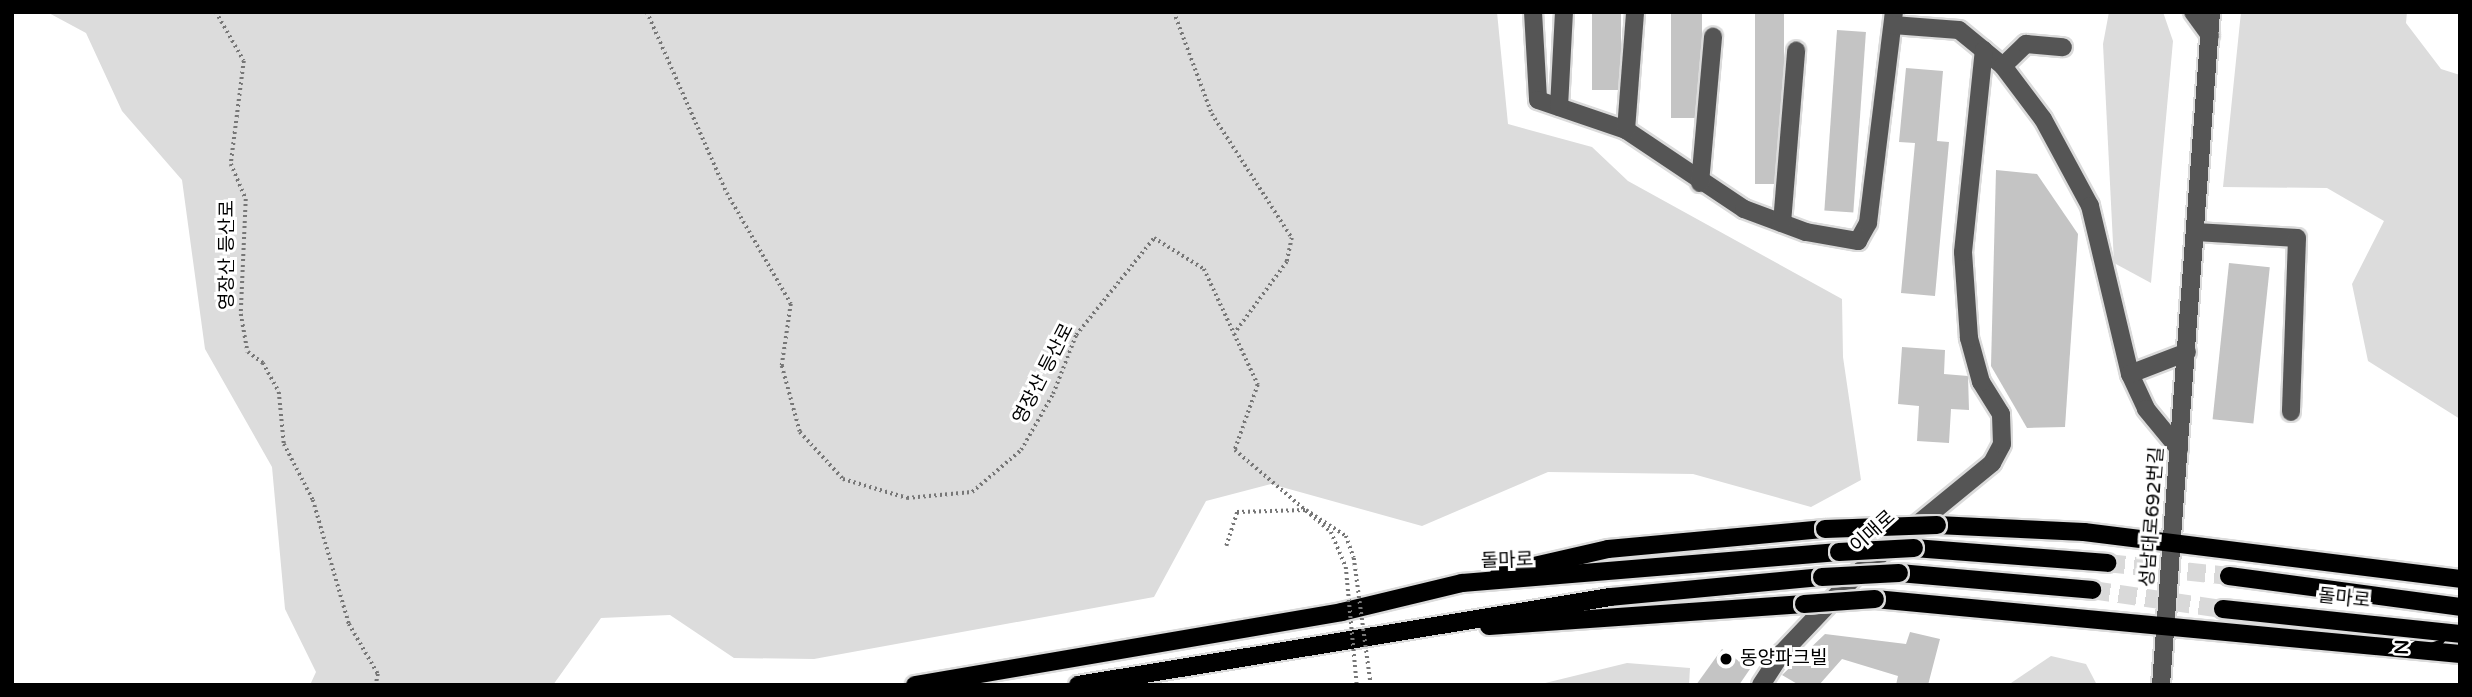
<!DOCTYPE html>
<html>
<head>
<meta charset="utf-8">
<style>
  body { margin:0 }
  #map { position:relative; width:2472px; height:697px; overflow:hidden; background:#fff; font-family:"Varela Round","Noto Sans KR",sans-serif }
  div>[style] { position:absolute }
  .green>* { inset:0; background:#dcdcdc }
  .building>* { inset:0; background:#c4c4c4; transform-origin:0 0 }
  .major-tunnel>* { height:18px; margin-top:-9px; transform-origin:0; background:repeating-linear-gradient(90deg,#d9d9d9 0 18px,transparent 0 27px) }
  .path>* { height:3.5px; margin-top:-1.75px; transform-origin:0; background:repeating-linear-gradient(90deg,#777 0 2px,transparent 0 5.5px) }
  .roads { filter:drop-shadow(2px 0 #dbdbdb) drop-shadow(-2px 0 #dbdbdb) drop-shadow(0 2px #dbdbdb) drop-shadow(0 -2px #dbdbdb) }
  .minor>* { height:18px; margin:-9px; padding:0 9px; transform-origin:9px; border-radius:9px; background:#555 }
  .major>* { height:18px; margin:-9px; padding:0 9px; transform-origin:9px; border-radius:9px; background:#000 }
  .path-bridge>* { height:3.5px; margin-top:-1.75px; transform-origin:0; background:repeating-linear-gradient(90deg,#777 0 2px,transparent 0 5.5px) }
  .bridges { filter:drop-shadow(2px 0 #dbdbdb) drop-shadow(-2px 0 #dbdbdb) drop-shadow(0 2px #dbdbdb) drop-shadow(0 -2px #dbdbdb) }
  .major-bridge>* { height:18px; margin:-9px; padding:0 9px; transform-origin:9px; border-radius:9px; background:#000 }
  .dots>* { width:19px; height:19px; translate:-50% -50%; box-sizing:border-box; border:4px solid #fff; border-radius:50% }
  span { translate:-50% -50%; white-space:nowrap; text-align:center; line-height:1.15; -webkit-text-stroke:6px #fff; paint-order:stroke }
  .street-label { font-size:19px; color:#000 }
  .poi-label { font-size:19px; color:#000 }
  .left { translate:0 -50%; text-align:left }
  .frame { position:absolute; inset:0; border:14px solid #000; pointer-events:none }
  .north { position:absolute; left:2388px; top:613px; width:70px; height:70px; -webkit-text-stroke:5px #fff; paint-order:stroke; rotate:272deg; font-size:19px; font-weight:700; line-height:28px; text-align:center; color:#000 }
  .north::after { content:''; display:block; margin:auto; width:24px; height:32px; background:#000; clip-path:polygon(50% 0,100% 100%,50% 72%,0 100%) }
</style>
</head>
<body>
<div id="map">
  <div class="green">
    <div style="clip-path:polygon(47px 12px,1497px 12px,1508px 124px,1592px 147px,1628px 181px,1842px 299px,1843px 357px,1861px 480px,1811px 507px,1693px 474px,1548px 472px,1422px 526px,1271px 484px,1206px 501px,1154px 597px,814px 659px,734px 658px,670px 615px,601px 618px,553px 685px,310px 685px,316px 672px,285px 609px,272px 467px,205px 349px,182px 180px,122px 111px,86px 33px)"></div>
    <div style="clip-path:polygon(2109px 12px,2163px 12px,2173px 41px,2151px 283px,2114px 263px,2103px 44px)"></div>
    <div style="clip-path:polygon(2241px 12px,2407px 12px,2406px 23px,2441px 69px,2460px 75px,2460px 419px,2368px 361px,2352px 284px,2384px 221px,2327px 188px,2223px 187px)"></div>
    <div style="clip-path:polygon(2051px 656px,2086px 664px,2097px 685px,2008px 685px)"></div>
    <div style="clip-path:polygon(1627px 663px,1690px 668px,1689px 685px,1537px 685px)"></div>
  </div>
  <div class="building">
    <div style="left:1592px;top:12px;width:29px;height:78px"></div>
    <div style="left:1671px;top:12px;width:31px;height:106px"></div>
    <div style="left:1755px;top:12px;width:29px;height:172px"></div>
    <div style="left:1837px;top:30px;width:29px;height:181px;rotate:4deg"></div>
    <div style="clip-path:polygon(1906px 68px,1943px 71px,1937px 141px,1949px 142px,1935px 296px,1901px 293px,1915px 143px,1899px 142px)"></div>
    <div style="clip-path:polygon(1996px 170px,2037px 174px,2078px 234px,2065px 427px,2027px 428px,1991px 366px)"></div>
    <div style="left:2229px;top:263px;width:41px;height:157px;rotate:6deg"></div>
    <div style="clip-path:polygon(1902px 347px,1945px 350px,1944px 374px,1968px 376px,1969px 410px,1951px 409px,1949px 443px,1917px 441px,1919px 406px,1898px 404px)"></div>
    <div style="clip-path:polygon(1910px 632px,1940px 639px,1928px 685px,1896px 685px,1898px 676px,1842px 659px,1819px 685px,1799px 685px,1782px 675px,1825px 634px,1906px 644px)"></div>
    <div style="clip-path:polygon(1722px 649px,1750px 669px,1739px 685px,1696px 685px)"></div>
  </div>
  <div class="major-tunnel">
    <div style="left:2107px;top:563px;width:123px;rotate:6.1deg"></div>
    <div style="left:2092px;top:590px;width:132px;rotate:8.3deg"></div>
  </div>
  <div class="path">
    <div style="left:216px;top:12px;width:56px;rotate:60.3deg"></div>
    <div style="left:244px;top:61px;width:104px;rotate:97.2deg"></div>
    <div style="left:231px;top:164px;width:38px;rotate:67deg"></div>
    <div style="left:246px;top:199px;width:115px;rotate:92.5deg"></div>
    <div style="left:241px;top:314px;width:39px;rotate:80deg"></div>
    <div style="left:248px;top:352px;width:19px;rotate:36deg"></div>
    <div style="left:263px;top:363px;width:33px;rotate:61deg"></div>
    <div style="left:279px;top:392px;width:52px;rotate:84.5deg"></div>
    <div style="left:284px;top:444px;width:63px;rotate:62.6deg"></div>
    <div style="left:313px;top:500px;width:129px;rotate:73.8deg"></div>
    <div style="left:349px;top:624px;width:58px;rotate:59.9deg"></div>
    <div style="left:378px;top:674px;width:11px;rotate:100deg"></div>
    <div style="left:647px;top:12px;width:198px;rotate:66.2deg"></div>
    <div style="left:727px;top:193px;width:128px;rotate:60deg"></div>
    <div style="left:791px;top:304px;width:63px;rotate:98.3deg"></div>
    <div style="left:782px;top:366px;width:68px;rotate:74.7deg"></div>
    <div style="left:800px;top:432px;width:64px;rotate:47.5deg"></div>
    <div style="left:843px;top:479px;width:67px;rotate:16.5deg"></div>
    <div style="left:907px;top:498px;width:65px;rotate:-5.3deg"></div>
    <div style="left:972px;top:492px;width:65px;rotate:-40.6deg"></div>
    <div style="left:1021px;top:450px;width:64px;rotate:-60.3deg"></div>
    <div style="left:1053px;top:394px;width:63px;rotate:-68.7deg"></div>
    <div style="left:1076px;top:335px;width:124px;rotate:-51.2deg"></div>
    <div style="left:1154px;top:238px;width:59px;rotate:31.8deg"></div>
    <div style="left:1204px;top:269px;width:128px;rotate:65deg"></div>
    <div style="left:1258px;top:385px;width:69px;rotate:109.5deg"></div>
    <div style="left:1235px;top:450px;width:126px;rotate:40.5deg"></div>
    <div style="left:1331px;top:532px;width:38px;rotate:67deg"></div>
    <div style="left:1174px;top:12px;width:109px;rotate:69.6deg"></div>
    <div style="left:1212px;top:114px;width:148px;rotate:57.2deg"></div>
    <div style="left:1292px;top:238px;width:25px;rotate:102deg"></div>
    <div style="left:1287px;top:262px;width:88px;rotate:126.2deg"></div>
    <div style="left:1226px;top:546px;width:36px;rotate:-72deg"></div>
    <div style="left:1237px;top:512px;width:69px;rotate:-1.7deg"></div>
    <div style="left:1306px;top:510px;width:48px;rotate:33deg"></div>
    <div style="left:1346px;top:536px;width:23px;rotate:70deg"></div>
  </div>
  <div class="roads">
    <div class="minor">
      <div style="left:1533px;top:12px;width:88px;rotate:86.7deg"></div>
      <div style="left:1538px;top:100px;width:93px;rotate:18.8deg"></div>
      <div style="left:1626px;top:130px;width:142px;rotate:33.8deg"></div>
      <div style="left:1744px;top:209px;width:66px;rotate:20.4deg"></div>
      <div style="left:1806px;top:232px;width:53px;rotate:9.8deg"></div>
      <div style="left:1858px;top:241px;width:21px;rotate:-61deg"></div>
      <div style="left:1868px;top:223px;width:213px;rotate:-83deg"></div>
      <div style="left:2193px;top:12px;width:29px;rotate:54deg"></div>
      <div style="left:1893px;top:25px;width:66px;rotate:4.3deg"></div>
      <div style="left:1959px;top:30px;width:57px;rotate:39.3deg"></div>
      <div style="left:2003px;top:66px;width:66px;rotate:53deg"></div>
      <div style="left:2043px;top:119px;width:99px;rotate:61.6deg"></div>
      <div style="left:2090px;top:206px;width:173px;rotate:76.6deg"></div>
      <div style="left:2130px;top:374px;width:38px;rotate:65deg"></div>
      <div style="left:2146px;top:409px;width:52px;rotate:50.5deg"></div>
      <div style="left:2003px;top:66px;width:32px;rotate:-44deg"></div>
      <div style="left:2026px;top:44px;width:37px;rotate:5deg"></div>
      <div style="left:1559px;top:107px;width:95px;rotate:-87deg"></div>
      <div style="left:1626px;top:130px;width:118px;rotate:-85.6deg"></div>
      <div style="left:1700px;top:183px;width:147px;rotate:-84.9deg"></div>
      <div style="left:1782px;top:223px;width:173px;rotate:-85.3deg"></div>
      <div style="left:2196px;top:232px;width:101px;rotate:3.4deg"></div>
      <div style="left:2297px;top:238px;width:174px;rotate:92deg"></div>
      <div style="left:2130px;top:374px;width:61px;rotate:-21.1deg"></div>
      <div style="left:1761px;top:685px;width:38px;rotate:-57deg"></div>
      <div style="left:1782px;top:653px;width:112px;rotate:-46.5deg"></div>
      <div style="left:1859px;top:572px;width:172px;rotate:-39.3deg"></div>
      <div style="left:1992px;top:463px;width:21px;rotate:-62deg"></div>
      <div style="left:2002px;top:444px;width:30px;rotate:-92deg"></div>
      <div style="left:2001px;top:414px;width:38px;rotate:-122deg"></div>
      <div style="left:1981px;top:382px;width:46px;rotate:-105.3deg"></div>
      <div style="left:1969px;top:338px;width:86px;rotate:-94deg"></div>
      <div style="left:1963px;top:252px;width:203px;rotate:-84.1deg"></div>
      <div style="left:2161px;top:685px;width:675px;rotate:-85.75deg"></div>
    </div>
    <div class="major">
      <div style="left:1937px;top:525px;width:147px;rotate:2.7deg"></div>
      <div style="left:2084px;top:532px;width:379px;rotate:7.1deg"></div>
      <div style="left:1914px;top:548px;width:194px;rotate:4.4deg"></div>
      <div style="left:1899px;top:573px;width:194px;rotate:5deg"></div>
      <div style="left:1499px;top:574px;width:112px;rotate:-12.9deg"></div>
      <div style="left:1608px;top:549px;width:218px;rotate:-5.3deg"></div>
      <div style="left:2229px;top:576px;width:233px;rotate:7.6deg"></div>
      <div style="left:1875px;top:599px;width:588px;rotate:5.37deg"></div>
      <div style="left:2223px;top:609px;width:238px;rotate:6deg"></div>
      <div style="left:1489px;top:626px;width:316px;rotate:-4deg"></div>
      <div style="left:915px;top:685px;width:433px;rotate:-9.7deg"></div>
      <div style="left:1342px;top:612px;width:123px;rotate:-13.6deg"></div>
      <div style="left:1462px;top:583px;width:378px;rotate:-4.7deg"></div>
      <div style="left:1078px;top:685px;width:539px;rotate:-9.39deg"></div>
      <div style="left:1610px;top:597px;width:213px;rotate:-5.4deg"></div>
    </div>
  </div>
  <div class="path-bridge">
    <div style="left:1354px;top:558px;width:128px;rotate:82.4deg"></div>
    <div style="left:1346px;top:567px;width:119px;rotate:84.7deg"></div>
  </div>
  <div class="bridges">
    <div class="major-bridge">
      <div style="left:1825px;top:529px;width:112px;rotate:-2deg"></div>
      <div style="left:1839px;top:552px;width:75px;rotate:-3.1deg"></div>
      <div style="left:1822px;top:577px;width:77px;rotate:-3deg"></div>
      <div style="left:1804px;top:604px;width:71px;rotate:-4deg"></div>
    </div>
  </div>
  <div class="dots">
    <div style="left:1726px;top:659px;background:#000"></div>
  </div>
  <div class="street-label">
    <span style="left:228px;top:255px;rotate:-90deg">영장산 등산로</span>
    <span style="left:1044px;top:374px;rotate:-63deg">영장산 등산로</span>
    <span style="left:2153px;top:517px;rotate:-86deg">성남대로692번길</span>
    <span style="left:1873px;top:532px;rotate:-42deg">이매로</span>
    <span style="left:1507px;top:561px;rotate:-2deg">돌마로</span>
    <span style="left:2344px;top:599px;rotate:6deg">돌마로</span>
  </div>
  <div class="poi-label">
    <span class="left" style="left:1740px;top:659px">동양파크빌</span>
  </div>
  <div class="frame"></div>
  <div class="north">N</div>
</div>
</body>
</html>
